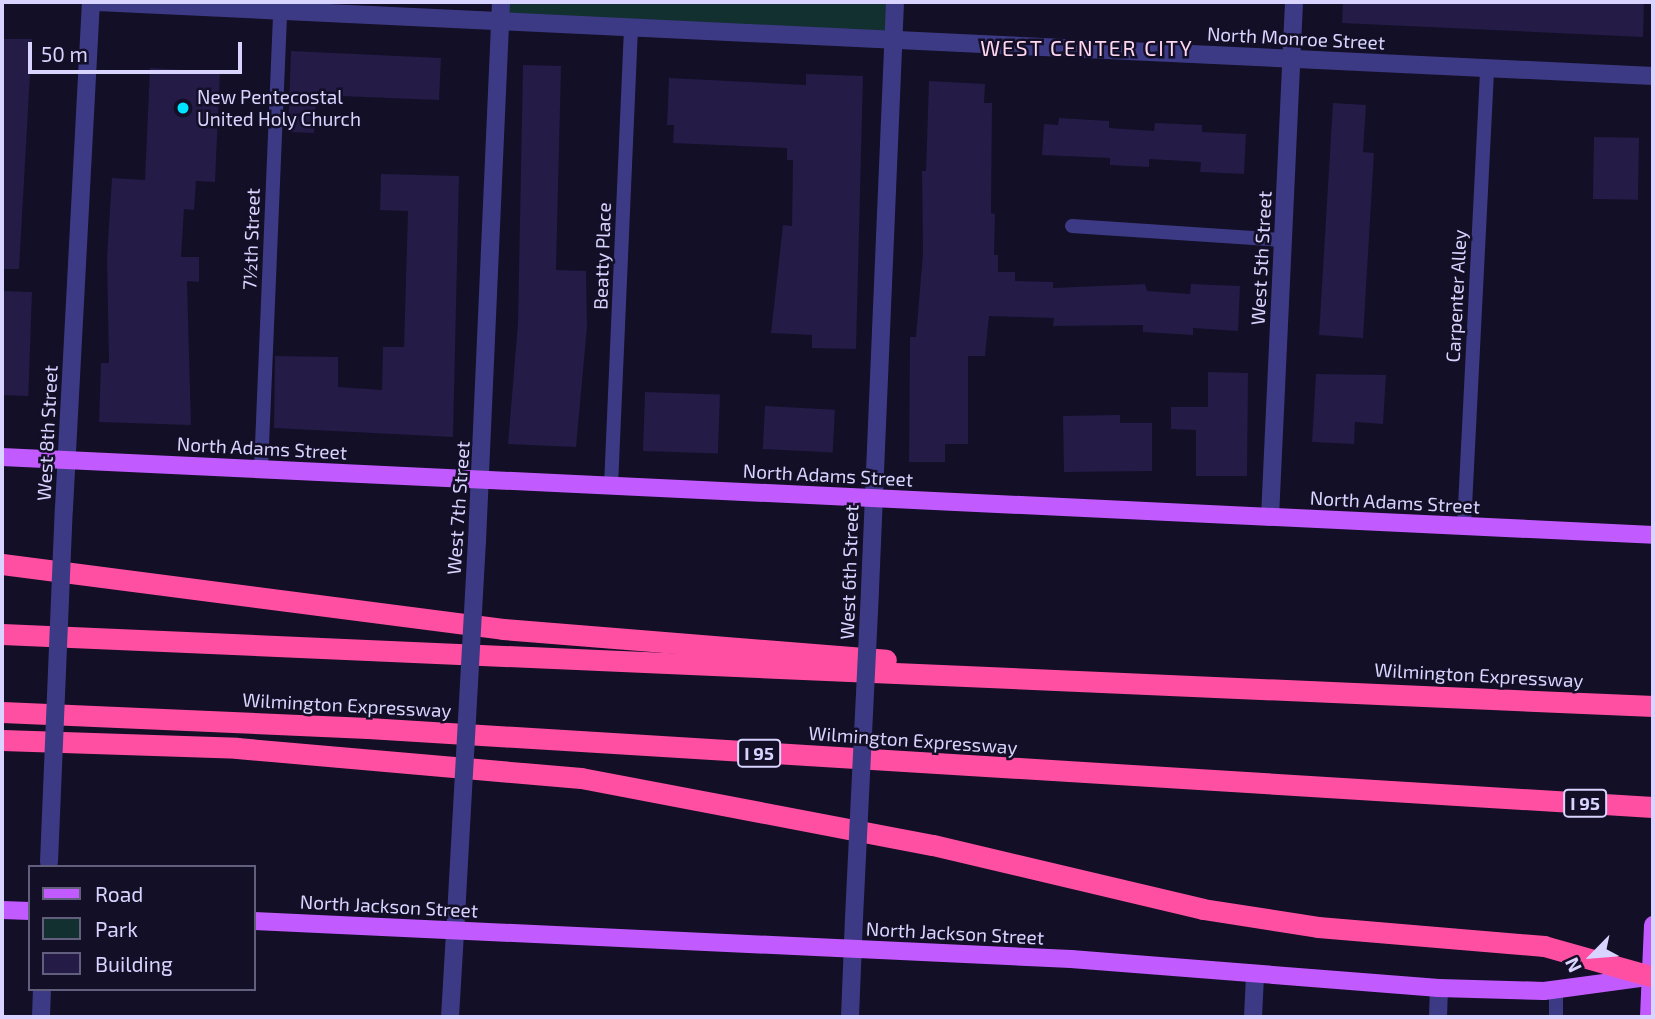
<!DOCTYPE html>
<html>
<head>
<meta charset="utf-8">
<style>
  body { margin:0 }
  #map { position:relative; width:1655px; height:1019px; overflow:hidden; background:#130f26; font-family:"Exo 2",sans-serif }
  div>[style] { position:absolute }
  .green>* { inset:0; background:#12302f }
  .building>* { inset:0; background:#241b47; transform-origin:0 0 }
  .service>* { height:14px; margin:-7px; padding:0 7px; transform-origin:7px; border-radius:7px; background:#3d3a85 }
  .minor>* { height:18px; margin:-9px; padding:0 9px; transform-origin:9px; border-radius:9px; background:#3d3a85 }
  .primary>* { height:18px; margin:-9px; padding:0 9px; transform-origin:9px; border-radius:9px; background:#c25bff }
  .motorway>* { height:21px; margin:-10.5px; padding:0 10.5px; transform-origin:10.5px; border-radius:10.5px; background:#ff4fa3 }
  .minor-bridge>* { height:18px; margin:-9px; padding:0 9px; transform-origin:9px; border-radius:9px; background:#3d3a85 }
  .dots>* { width:19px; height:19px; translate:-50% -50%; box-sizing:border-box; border:4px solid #130f26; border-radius:50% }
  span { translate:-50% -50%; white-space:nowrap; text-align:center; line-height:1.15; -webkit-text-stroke:5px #130f26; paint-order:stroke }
  .shield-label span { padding:2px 5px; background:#130f26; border:2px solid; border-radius:5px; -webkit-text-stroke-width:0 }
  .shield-label { font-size:18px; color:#d9d4ff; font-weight:700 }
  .street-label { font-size:19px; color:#d9d4ff }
  .poi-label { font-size:19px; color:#d9d4ff }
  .left { translate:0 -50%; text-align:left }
  .neighbourhood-label { font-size:21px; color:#ffd6f0; letter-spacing:2px }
  .frame { position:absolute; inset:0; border:4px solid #d9d4ff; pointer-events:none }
  .legend { position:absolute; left:28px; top:865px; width:228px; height:126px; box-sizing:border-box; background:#130f26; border:2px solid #625e7d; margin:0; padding:9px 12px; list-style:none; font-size:21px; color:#d9d4ff }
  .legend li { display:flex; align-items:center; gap:14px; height:35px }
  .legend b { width:35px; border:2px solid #625e7d }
  .north { position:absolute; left:1557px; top:921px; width:70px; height:70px; -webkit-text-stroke:5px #130f26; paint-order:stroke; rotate:245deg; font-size:19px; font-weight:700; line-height:28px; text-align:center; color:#d9d4ff }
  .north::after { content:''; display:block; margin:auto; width:24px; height:32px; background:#d9d4ff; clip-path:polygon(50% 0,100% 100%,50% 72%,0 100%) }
  .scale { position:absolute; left:28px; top:42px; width:214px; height:32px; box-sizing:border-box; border:4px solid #d9d4ff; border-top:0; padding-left:9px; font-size:21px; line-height:24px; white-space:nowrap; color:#d9d4ff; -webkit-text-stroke:5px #130f26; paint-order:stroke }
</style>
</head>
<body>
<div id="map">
  <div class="green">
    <div style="clip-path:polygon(501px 2px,895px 2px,893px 40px,500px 21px)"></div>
  </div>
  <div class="building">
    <div style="clip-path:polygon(1343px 2px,1644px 2px,1643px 37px,1342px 23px)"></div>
    <div style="clip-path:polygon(2px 39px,32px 39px,19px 269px,2px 269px)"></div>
    <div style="clip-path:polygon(291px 51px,441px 58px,439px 100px,316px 95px,314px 133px,288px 132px)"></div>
    <div style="clip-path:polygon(523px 65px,561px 66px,556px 270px,586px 271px,587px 327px,576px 447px,508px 444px,518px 323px)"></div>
    <div style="clip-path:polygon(150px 68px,220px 72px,215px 182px,196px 181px,194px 210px,184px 209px,181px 257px,199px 257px,199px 282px,187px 281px,191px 425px,99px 422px,101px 363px,109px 363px,107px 257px,112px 178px,145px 180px)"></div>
    <div style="clip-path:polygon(806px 74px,863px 76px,856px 349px,812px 348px,812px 335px,771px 333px,783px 225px,792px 226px,793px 160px,787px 160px,787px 148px,673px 143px,674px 125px,667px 125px,669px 78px,806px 85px)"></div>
    <div style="clip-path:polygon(929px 81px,985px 84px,984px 103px,992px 103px,991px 213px,995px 214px,994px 255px,998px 255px,998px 272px,1015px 272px,1015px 281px,1053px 282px,1053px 288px,1145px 284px,1147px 291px,1190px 294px,1191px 284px,1240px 286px,1238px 331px,1193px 328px,1193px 335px,1143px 332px,1143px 325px,1053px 326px,1054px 318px,989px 316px,985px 356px,968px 356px,968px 444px,945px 444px,945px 462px,909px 462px,910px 337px,916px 337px,923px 253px,922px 171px,926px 171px)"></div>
    <div style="clip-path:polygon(1333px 103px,1366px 105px,1363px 152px,1374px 153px,1363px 338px,1319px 335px)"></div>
    <div style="clip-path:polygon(1059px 118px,1109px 121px,1109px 128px,1154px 131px,1155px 123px,1202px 125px,1202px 132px,1246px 134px,1244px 174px,1200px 172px,1201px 162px,1149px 159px,1149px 167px,1110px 165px,1110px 158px,1042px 155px,1044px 124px,1058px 125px)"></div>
    <div style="left:1594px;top:137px;width:45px;height:62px;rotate:1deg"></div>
    <div style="clip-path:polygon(381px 174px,459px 176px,453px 437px,274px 428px,275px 356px,338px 357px,338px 387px,382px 390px,383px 347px,404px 347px,408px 211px,380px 210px)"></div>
    <div style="left:2px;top:291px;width:30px;height:104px;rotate:2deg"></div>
    <div style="clip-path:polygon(1208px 372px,1248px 373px,1247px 476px,1196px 476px,1196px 430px,1171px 429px,1171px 407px,1208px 407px)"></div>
    <div style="clip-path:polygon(1316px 374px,1386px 375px,1383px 424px,1355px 422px,1354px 444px,1312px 442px)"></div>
    <div style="left:645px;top:392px;width:75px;height:59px;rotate:2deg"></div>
    <div style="left:765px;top:406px;width:70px;height:43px;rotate:3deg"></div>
    <div style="clip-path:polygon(1120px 415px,1120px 423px,1152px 423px,1152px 471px,1064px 472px,1063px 416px)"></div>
  </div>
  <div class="service">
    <div style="left:1072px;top:226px;width:211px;rotate:3.8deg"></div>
    <div style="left:261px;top:469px;width:458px;rotate:-87.6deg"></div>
    <div style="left:611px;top:486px;width:459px;rotate:-87.5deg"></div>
    <div style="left:1464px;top:526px;width:458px;rotate:-87.1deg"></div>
    <div style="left:1556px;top:1017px;width:28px;rotate:-90deg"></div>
  </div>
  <div class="minor">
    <div style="left:97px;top:2px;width:1558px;rotate:2.72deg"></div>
    <div style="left:64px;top:508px;width:507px;rotate:-86.95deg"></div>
    <div style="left:1270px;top:517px;width:516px;rotate:-87.33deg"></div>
    <div style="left:477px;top:541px;width:540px;rotate:-87.45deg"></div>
    <div style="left:870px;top:589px;width:588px;rotate:-87.56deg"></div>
    <div style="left:41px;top:1017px;width:28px;rotate:-88deg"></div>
    <div style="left:450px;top:1017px;width:119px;rotate:-86.6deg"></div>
    <div style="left:850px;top:1017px;width:99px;rotate:-87.7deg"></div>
    <div style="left:1253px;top:1017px;width:41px;rotate:-87.2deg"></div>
    <div style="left:1438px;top:1017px;width:29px;rotate:-88deg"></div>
  </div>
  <div class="primary">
    <div style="left:2px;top:457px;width:1653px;rotate:2.7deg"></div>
    <div style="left:2px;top:910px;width:28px;rotate:2deg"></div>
    <div style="left:254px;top:921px;width:818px;rotate:2.66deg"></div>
    <div style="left:1071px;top:959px;width:369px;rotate:4.5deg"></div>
    <div style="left:1439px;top:988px;width:105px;rotate:1.6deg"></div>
    <div style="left:1544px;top:991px;width:104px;rotate:-7.7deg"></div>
    <div style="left:1649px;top:1017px;width:92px;rotate:-87.5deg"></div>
  </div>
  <div class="motorway">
    <div style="left:2px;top:564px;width:505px;rotate:7.39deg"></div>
    <div style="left:503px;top:629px;width:384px;rotate:4.6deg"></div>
    <div style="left:2px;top:634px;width:1653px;rotate:2.5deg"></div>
    <div style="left:2px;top:712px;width:366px;rotate:2.5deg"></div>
    <div style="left:368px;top:728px;width:1287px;rotate:3.52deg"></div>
    <div style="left:2px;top:740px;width:235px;rotate:1.9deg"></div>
    <div style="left:237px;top:748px;width:345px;rotate:5deg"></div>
    <div style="left:581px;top:778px;width:358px;rotate:10.8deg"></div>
    <div style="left:933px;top:845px;width:277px;rotate:13.3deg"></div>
    <div style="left:1203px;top:909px;width:116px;rotate:8.9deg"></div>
    <div style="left:1318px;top:927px;width:227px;rotate:4.8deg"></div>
    <div style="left:1544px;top:946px;width:111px;rotate:15.7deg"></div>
  </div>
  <div class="minor-bridge">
    <div style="left:49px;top:862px;width:354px;rotate:-87.6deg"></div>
    <div style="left:457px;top:898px;width:358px;rotate:-86.8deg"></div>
    <div style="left:854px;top:918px;width:329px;rotate:-87.2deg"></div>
  </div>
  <div class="dots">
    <div style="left:183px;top:108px;background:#00e5ff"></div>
  </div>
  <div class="shield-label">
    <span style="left:759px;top:753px">I 95</span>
    <span style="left:1585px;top:803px">I 95</span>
  </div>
  <div class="street-label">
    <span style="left:1296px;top:38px;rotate:3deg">North Monroe Street</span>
    <span style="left:251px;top:239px;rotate:-88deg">7½th Street</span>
    <span style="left:602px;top:256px;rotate:-88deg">Beatty Place</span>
    <span style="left:1261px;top:258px;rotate:-87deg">West 5th Street</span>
    <span style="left:1456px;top:296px;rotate:-87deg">Carpenter Alley</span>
    <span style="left:47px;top:433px;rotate:-87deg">West 8th Street</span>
    <span style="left:262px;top:448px;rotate:3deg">North Adams Street</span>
    <span style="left:828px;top:475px;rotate:3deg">North Adams Street</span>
    <span style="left:1395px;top:502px;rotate:3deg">North Adams Street</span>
    <span style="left:458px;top:508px;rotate:-86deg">West 7th Street</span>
    <span style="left:849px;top:572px;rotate:-88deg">West 6th Street</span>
    <span style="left:1479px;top:675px;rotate:3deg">Wilmington Expressway</span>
    <span style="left:347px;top:705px;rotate:3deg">Wilmington Expressway</span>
    <span style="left:913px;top:740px;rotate:4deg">Wilmington Expressway</span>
    <span style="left:389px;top:906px;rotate:3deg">North Jackson Street</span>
    <span style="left:955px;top:933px;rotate:3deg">North Jackson Street</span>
  </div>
  <div class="poi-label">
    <span class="left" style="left:197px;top:108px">New Pentecostal<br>United Holy Church</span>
  </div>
  <div class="neighbourhood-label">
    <span style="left:1087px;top:48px">WEST CENTER CITY</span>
  </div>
  <div class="frame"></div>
  <ul class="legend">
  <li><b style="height:9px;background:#c25bff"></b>Road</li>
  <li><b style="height:19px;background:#12302f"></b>Park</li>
  <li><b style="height:19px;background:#241b47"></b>Building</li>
  </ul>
  <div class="north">N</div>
  <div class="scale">50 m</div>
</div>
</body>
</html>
